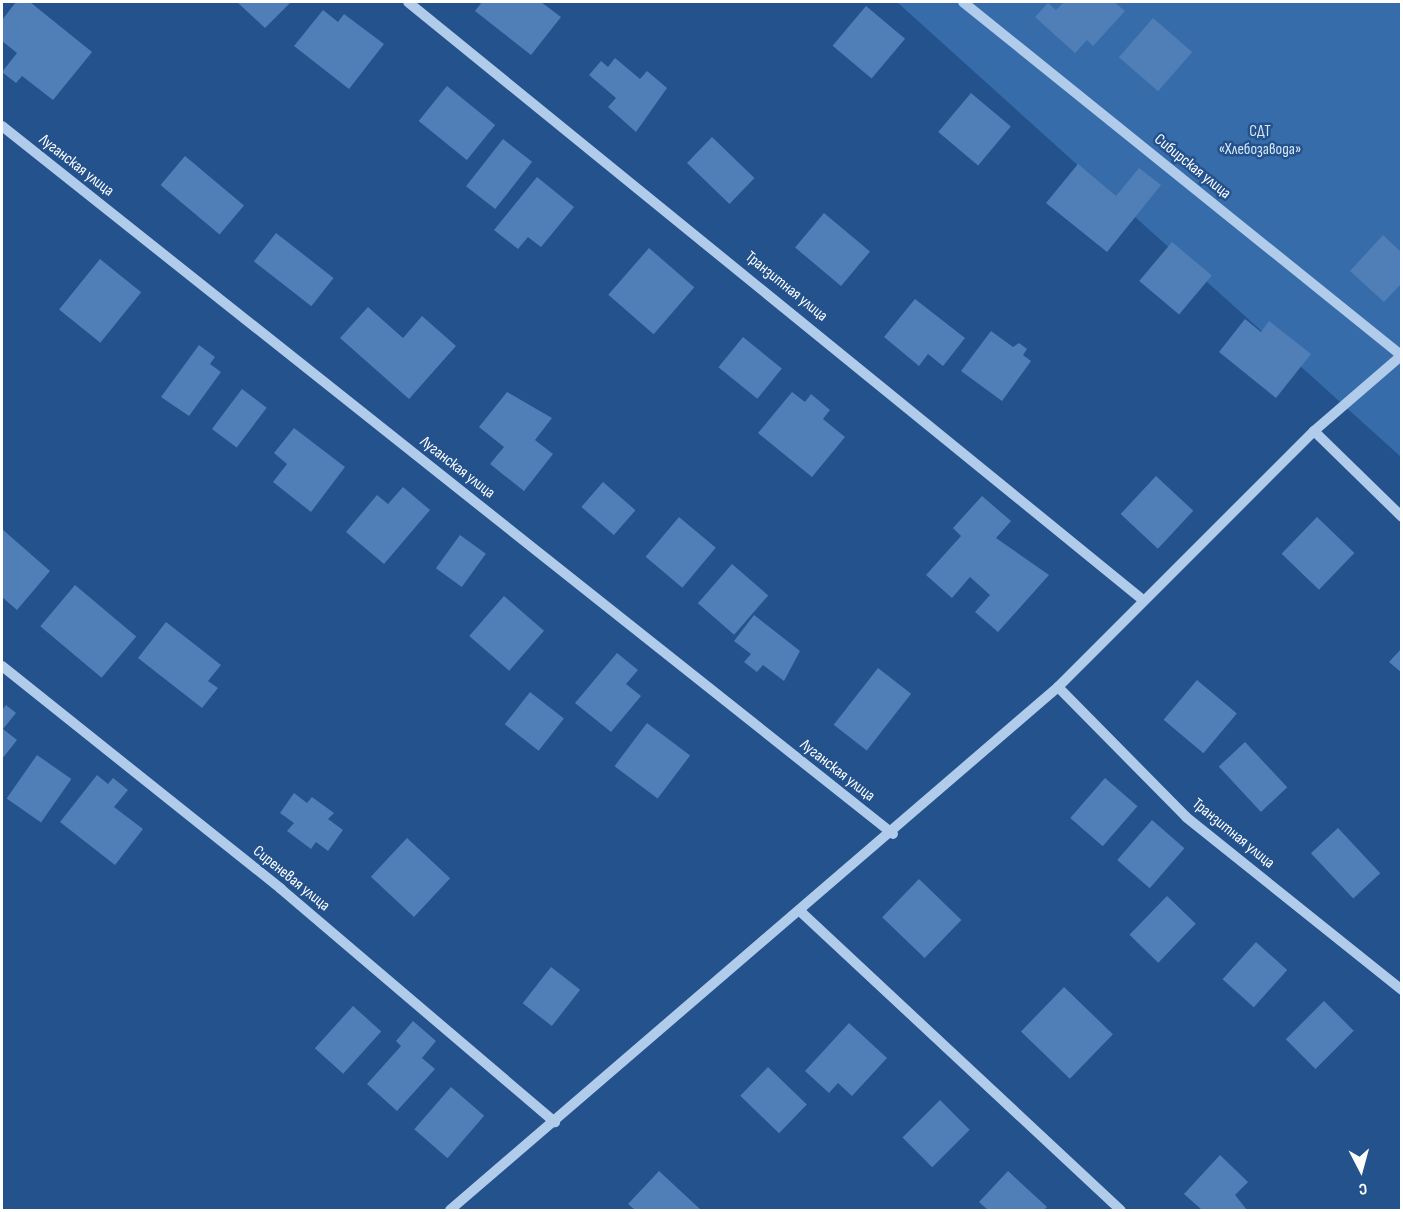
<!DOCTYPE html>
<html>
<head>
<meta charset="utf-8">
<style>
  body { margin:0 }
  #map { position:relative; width:1403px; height:1212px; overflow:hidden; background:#23528d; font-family:"Sofia Sans Condensed",sans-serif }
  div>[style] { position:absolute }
  .green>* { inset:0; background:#376caa }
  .building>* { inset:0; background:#507eb6; transform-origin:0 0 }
  .minor>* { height:10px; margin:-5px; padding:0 5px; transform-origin:5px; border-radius:5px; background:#b1cceb }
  span { translate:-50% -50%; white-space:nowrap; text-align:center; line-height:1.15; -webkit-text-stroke:5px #23528d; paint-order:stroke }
  .park-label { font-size:16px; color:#d6e6f8 }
  .street-label { font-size:16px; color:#fff }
  .frame { position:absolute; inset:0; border:3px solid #fff; pointer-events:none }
  .north { position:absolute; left:1331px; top:1140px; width:60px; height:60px; -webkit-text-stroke:4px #23528d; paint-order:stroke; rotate:174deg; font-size:16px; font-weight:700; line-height:24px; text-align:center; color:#fff }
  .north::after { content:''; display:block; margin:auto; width:21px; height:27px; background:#fff; clip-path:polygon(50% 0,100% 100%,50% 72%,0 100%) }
</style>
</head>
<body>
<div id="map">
  <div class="green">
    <div style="clip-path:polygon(897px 2px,1401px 2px,1401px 457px)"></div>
  </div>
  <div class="building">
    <div style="clip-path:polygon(16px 2px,30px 2px,92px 52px,53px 100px,22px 76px,16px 83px,2px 72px,17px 53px,2px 41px,2px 20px)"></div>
    <div style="clip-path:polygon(237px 2px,291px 2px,265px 28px)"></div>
    <div style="clip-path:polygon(482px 2px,541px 2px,561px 17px,531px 55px,475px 11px)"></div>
    <div style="clip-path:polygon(1064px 2px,1114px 2px,1125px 11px,1093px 46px,1087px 40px,1075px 53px,1035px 17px,1048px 3px,1056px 10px)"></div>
    <div style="left:866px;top:6px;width:51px;height:52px;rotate:40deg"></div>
    <div style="clip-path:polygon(323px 10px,338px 22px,344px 14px,384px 44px,349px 89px,294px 46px)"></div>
    <div style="left:1153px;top:18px;width:52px;height:52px;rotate:41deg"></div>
    <div style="clip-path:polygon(615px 58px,640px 79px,647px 71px,667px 88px,636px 132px,608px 107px,616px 98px,589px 75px,601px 61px,608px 67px)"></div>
    <div style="left:447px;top:86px;width:62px;height:45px;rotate:39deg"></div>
    <div style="left:971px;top:93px;width:52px;height:51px;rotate:40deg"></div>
    <div style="left:712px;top:137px;width:59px;height:36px;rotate:44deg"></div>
    <div style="left:503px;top:139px;width:37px;height:60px;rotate:38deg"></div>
    <div style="left:185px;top:156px;width:77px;height:38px;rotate:40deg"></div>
    <div style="clip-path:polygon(1078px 164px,1116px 196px,1139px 168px,1161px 185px,1107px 252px,1046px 203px)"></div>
    <div style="clip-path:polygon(537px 177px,574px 207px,541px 247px,528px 237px,518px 249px,494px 230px)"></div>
    <div style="left:824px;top:213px;width:60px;height:45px;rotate:40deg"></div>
    <div style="left:276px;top:233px;width:73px;height:36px;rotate:38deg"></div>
    <div style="clip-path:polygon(1383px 235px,1402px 253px,1402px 283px,1384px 302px,1350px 271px)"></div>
    <div style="left:1172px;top:242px;width:52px;height:51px;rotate:40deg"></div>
    <div style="left:649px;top:248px;width:60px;height:62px;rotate:41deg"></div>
    <div style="left:100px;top:259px;width:53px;height:65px;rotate:39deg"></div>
    <div style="clip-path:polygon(915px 299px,965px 338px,943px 366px,928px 354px,919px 366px,884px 337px)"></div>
    <div style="clip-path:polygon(368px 307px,403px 338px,422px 316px,456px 346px,409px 399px,340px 338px)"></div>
    <div style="clip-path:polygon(1245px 319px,1261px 332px,1269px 321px,1311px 354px,1276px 398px,1219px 352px)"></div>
    <div style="clip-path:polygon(991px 331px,1013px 347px,1019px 343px,1027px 349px,1023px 355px,1031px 361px,1002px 401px,961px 371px)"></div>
    <div style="left:743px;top:337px;width:50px;height:39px;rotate:39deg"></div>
    <div style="clip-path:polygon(199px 345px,215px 357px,210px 364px,221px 372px,189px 416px,161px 397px)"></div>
    <div style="left:242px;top:389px;width:31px;height:50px;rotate:37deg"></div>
    <div style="clip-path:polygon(507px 392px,552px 418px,535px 440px,553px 454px,524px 491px,490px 464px,504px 447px,479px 427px)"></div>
    <div style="clip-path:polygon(792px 392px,805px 402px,811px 394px,830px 410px,823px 419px,845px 437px,812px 477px,758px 433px)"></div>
    <div style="clip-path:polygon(294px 428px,345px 467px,311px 512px,273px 482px,287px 464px,274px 453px)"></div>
    <div style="left:1156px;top:476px;width:51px;height:52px;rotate:43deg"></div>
    <div style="left:603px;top:482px;width:43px;height:33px;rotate:41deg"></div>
    <div style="clip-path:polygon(403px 487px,430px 510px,384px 564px,346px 532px,377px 495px,388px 504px)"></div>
    <div style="clip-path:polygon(982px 496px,1011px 521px,996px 538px,1049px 575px,998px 632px,975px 612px,990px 595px,970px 577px,952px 598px,926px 575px,961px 536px,953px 528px)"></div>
    <div style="left:679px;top:517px;width:48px;height:52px;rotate:40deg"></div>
    <div style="left:1317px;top:517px;width:52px;height:51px;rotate:44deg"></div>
    <div style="clip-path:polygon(2px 529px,50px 571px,17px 610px,2px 597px)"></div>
    <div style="left:460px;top:535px;width:32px;height:41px;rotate:36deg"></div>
    <div style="left:732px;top:564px;width:48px;height:52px;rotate:41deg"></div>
    <div style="left:75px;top:585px;width:80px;height:54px;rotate:40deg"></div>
    <div style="left:504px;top:596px;width:53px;height:53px;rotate:41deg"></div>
    <div style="clip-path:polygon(754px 615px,800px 651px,784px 681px,763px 665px,757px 672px,744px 662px,751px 654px,734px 641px)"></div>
    <div style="clip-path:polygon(166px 622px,221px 665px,208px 681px,218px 688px,202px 708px,138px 658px)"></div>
    <div style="clip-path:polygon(1402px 648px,1402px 673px,1389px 662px)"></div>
    <div style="clip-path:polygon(617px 653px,638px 670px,626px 684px,641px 696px,611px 732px,575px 703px)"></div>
    <div style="left:878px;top:668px;width:42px;height:72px;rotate:38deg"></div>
    <div style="left:1197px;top:680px;width:52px;height:52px;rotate:40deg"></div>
    <div style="left:530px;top:692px;width:43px;height:41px;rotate:38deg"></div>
    <div style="clip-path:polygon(6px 705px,16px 713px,3px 729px,17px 740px,2px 759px,2px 710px)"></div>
    <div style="left:647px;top:723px;width:54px;height:54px;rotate:37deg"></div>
    <div style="left:1245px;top:742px;width:62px;height:36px;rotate:47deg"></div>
    <div style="left:37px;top:755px;width:42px;height:53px;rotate:35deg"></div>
    <div style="clip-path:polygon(97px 775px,108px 784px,113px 778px,128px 790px,114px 807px,143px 829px,115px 865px,60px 822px)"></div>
    <div style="left:1105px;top:778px;width:43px;height:53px;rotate:41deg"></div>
    <div style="clip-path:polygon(294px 793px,307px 803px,312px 797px,334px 813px,328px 819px,343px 830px,328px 851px,316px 842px,311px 849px,287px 831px,294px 823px,280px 813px)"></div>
    <div style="left:1152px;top:820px;width:43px;height:53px;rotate:41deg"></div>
    <div style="left:1338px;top:828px;width:62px;height:37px;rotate:47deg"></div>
    <div style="left:407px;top:838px;width:59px;height:53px;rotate:43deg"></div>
    <div style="left:919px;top:879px;width:59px;height:53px;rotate:44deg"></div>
    <div style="left:1167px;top:896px;width:40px;height:54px;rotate:44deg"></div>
    <div style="left:1256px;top:942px;width:42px;height:50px;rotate:42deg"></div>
    <div style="left:551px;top:967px;width:37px;height:46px;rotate:38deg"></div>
    <div style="left:1064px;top:987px;width:68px;height:62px;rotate:44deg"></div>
    <div style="left:1324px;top:1001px;width:42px;height:54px;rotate:45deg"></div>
    <div style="left:353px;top:1006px;width:38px;height:57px;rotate:42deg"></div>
    <div style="clip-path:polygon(413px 1021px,436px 1041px,422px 1058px,435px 1069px,397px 1111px,367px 1084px,401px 1046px,396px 1041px)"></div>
    <div style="clip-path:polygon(849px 1023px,887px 1058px,852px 1096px,838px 1083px,829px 1093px,805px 1071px)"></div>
    <div style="left:768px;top:1067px;width:54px;height:40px;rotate:44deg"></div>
    <div style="left:451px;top:1087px;width:44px;height:56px;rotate:41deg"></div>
    <div style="left:940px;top:1100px;width:42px;height:53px;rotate:45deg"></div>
    <div style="clip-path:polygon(1220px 1155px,1248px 1182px,1235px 1195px,1247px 1210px,1202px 1210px,1184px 1194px)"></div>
    <div style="clip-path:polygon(659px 1171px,701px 1210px,635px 1210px,628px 1204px)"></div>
    <div style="clip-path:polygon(1008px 1171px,1047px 1207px,1044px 1210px,988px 1210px,979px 1202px)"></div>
  </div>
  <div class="minor">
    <div style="left:408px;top:2px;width:948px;rotate:39.13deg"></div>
    <div style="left:963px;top:2px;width:563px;rotate:38.87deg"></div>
    <div style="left:2px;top:126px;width:1138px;rotate:38.47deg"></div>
    <div style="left:1314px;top:431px;width:123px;rotate:44.3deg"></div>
    <div style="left:2px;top:666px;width:357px;rotate:38.6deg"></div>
    <div style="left:281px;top:889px;width:360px;rotate:40.4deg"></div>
    <div style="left:1058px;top:687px;width:182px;rotate:45.4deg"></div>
    <div style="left:1186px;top:817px;width:277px;rotate:38.7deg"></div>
    <div style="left:801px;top:912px;width:437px;rotate:43deg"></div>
    <div style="left:450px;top:1210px;width:802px;rotate:-40.7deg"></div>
    <div style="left:1058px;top:687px;width:362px;rotate:-45deg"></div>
    <div style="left:1314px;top:431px;width:116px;rotate:-40.8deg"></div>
  </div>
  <div class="park-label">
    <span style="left:1260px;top:141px">СДТ<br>«Хлебозавода»</span>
  </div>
  <div class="street-label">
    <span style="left:76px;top:166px;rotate:38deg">Луганская улица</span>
    <span style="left:1192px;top:167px;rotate:39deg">Сибирская улица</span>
    <span style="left:786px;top:287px;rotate:39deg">Транзитная улица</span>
    <span style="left:457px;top:468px;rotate:38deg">Луганская улица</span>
    <span style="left:837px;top:771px;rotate:38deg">Луганская улица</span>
    <span style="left:1233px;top:834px;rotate:39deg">Транзитная улица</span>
    <span style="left:291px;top:879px;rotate:39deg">Сиреневая улица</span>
  </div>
  <div class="frame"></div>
  <div class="north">С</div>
</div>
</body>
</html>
